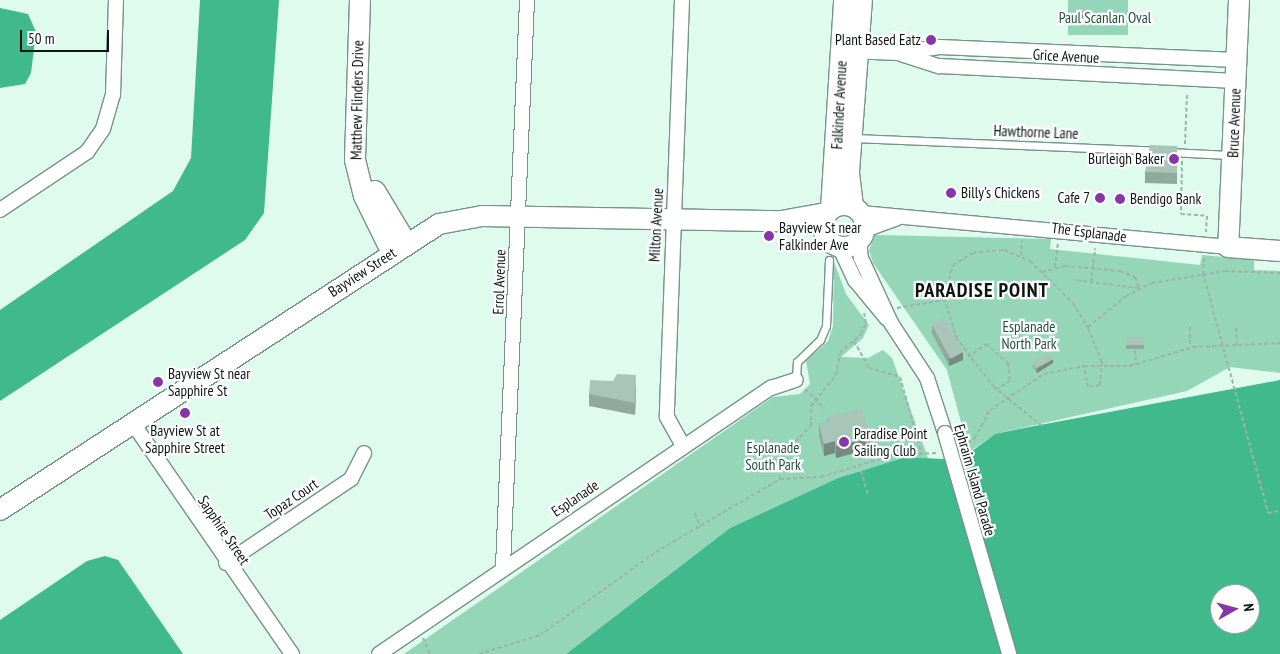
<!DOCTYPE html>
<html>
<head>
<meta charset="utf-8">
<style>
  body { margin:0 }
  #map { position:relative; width:1280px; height:654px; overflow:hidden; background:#defbed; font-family:"PT Sans Narrow",sans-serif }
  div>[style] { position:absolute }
  .green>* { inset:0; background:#95d6b9; transform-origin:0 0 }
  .water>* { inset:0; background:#40b98c }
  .path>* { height:2px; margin-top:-1px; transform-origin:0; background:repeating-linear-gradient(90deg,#9cb3a8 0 4px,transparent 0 6.5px) }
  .roads { filter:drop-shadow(1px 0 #789386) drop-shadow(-1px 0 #789386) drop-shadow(0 1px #789386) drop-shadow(0 -1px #789386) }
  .lane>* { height:7px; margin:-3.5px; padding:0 3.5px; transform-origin:3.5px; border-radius:3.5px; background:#fff }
  .street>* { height:14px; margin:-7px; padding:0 7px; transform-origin:7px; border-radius:7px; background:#fff }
  .secondary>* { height:20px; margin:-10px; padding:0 10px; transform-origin:10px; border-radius:10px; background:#fff }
  .secondary>.ring { margin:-10px; padding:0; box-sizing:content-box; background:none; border:20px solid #fff; border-radius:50% }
  .bridges { filter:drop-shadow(1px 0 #789386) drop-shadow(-1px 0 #789386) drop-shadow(0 1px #789386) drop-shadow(0 -1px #789386) }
  .street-bridge>* { height:14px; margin:-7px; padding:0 7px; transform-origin:7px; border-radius:7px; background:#fff }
  .wall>* { inset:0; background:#90a99d; transform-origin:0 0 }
  .shaded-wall>* { inset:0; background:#768a80 }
  .building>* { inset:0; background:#a8c5b7; transform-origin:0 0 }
  .dots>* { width:14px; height:14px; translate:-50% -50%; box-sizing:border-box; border:2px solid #fff; border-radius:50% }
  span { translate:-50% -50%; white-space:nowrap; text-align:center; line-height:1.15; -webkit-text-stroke:4.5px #fff; paint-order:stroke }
  .park-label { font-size:15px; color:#21513e }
  .poi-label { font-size:15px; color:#0c1611 }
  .right { translate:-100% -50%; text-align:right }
  .left { translate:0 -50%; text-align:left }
  .street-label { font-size:15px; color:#0c1611 }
  .district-label { font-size:20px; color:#0c1611; font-weight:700; letter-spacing:1px }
  .north { position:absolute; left:1210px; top:584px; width:50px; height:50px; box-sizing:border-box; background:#fff; border:1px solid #9ea2a0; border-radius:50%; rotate:83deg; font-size:14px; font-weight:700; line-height:20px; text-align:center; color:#0c1611 }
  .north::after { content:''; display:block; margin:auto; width:18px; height:22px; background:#8636a6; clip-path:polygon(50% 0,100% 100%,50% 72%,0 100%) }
  .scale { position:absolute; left:20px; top:30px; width:89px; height:22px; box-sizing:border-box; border:2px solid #0c1611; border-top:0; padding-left:6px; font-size:15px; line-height:18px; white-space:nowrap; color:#0c1611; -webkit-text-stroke:4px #fff; paint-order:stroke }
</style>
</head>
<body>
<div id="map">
  <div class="green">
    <div style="left:1068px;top:0;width:60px;height:35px"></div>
    <div style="clip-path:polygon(875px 235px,1051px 239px,1050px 249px,1200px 265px,1202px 255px,1254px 260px,1254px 270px,1280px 271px,1280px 373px,1230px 367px,1187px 391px,995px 434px,969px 452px,947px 370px,873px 263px,869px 250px)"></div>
    <div style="clip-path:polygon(834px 262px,846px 294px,869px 325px,863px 338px,841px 357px,868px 358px,883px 350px,892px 358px,928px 458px,906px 457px,838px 478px,730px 528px,566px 654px,404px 654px,773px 397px,800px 394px,810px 384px,806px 361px,828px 341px,833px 326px)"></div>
  </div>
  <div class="water">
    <div style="clip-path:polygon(200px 0,279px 0,264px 213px,245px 240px,0 401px,0 310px,173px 191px,191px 158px)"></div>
    <div style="clip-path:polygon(0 8px,28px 14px,36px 32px,31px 73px,25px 84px,0 88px)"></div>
    <div style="clip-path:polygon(evenodd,1280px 380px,1280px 654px,566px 654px,730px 528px,838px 478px,906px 457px,942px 459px,972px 451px,995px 434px,1024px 428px,1280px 380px,1220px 594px,1250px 594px,1250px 624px,1220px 624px,1220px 594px)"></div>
    <div style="clip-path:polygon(105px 556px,118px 560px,183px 654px,0 654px,0 620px,87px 561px)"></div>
  </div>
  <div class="path">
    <div style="left:1185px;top:144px;width:50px;rotate:-87.7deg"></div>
    <div style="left:1182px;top:161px;width:53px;rotate:91.1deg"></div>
    <div style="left:1181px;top:214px;width:26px;rotate:4deg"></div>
    <div style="left:1207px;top:216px;width:16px;rotate:94deg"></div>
    <div style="left:1021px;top:255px;width:15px;rotate:-86deg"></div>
    <div style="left:1204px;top:258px;width:15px;rotate:94deg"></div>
    <div style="left:1203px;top:273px;width:249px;rotate:74.8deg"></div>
    <div style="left:1268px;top:513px;width:12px;rotate:-9deg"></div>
    <div style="left:1055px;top:267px;width:24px;rotate:-83deg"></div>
    <div style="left:1042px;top:272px;width:24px;rotate:-15deg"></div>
    <div style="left:1065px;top:266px;width:55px;rotate:5.2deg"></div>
    <div style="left:1120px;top:271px;width:16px;rotate:22deg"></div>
    <div style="left:1135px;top:277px;width:12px;rotate:70deg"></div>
    <div style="left:1139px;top:288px;width:66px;rotate:-173.1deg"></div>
    <div style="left:1091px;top:282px;width:34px;rotate:-83deg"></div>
    <div style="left:897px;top:308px;width:48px;rotate:-9.7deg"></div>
    <div style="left:1088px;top:327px;width:49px;rotate:-39.2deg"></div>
    <div style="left:1126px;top:296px;width:29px;rotate:-27deg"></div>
    <div style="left:1152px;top:283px;width:74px;rotate:-9.3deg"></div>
    <div style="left:1225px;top:271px;width:55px;rotate:2.1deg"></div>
    <div style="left:1190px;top:327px;width:20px;rotate:90deg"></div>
    <div style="left:1236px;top:328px;width:19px;rotate:87deg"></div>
    <div style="left:854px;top:341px;width:31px;rotate:61deg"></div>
    <div style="left:869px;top:368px;width:32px;rotate:16deg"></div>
    <div style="left:900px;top:377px;width:78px;rotate:74.4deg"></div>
    <div style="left:1135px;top:350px;width:14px;rotate:86deg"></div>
    <div style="left:968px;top:357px;width:22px;rotate:-36deg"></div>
    <div style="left:986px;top:344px;width:29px;rotate:41deg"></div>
    <div style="left:1008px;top:363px;width:18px;rotate:84deg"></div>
    <div style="left:1010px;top:381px;width:15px;rotate:148deg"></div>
    <div style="left:805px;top:389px;width:27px;rotate:45deg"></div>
    <div style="left:1042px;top:426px;width:62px;rotate:-140.9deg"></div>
    <div style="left:994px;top:387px;width:61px;rotate:-127.6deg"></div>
    <div style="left:957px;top:339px;width:43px;rotate:-107.6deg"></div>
    <div style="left:944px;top:298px;width:34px;rotate:-75deg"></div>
    <div style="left:953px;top:265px;width:23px;rotate:-31deg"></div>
    <div style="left:973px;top:253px;width:31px;rotate:-6deg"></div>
    <div style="left:1004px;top:250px;width:28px;rotate:23deg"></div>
    <div style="left:1030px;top:261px;width:60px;rotate:44.3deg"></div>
    <div style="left:1073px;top:303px;width:29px;rotate:59deg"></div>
    <div style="left:1088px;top:328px;width:37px;rotate:68deg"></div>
    <div style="left:1102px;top:362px;width:23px;rotate:95deg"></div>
    <div style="left:1100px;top:385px;width:12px;rotate:171deg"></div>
    <div style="left:1088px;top:387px;width:21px;rotate:-101deg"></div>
    <div style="left:962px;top:447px;width:16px;rotate:-35deg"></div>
    <div style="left:975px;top:438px;width:32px;rotate:-62deg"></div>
    <div style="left:990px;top:410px;width:65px;rotate:-33.7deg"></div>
    <div style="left:1044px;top:374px;width:41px;rotate:-11.3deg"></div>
    <div style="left:1084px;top:366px;width:46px"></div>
    <div style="left:1130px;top:366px;width:66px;rotate:-16.8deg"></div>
    <div style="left:1193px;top:347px;width:87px;rotate:-2.6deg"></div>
    <div style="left:861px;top:471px;width:26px;rotate:74deg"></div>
    <div style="left:780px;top:479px;width:19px;rotate:-99deg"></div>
    <div style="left:777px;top:460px;width:48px;rotate:-45deg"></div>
    <div style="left:811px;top:426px;width:20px;rotate:-90deg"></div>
    <div style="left:811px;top:406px;width:40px;rotate:-51deg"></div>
    <div style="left:836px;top:375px;width:22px;rotate:-80deg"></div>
    <div style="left:840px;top:353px;width:28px;rotate:-42deg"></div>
    <div style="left:861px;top:334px;width:12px;rotate:-66deg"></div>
    <div style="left:866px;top:323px;width:10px;rotate:-101deg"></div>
    <div style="left:695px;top:513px;width:15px;rotate:70deg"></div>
    <div style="left:423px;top:638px;width:17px;rotate:66deg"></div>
    <div style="left:479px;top:654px;width:64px;rotate:-17.3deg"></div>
    <div style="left:540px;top:635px;width:143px;rotate:-35.6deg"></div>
    <div style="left:656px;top:552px;width:144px;rotate:-30.5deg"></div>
    <div style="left:780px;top:479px;width:41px;rotate:-2.8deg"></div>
    <div style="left:821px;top:477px;width:75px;rotate:-17deg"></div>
    <div style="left:893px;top:455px;width:45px;rotate:-2.5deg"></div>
  </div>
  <div class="roads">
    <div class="lane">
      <div style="left:854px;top:138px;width:304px;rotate:2.4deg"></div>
      <div style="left:1168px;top:152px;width:62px;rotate:2.8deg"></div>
      <div style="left:796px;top:380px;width:18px;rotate:-87deg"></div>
      <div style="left:797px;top:362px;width:32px;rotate:-44deg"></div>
      <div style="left:820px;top:340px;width:15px;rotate:-67deg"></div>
      <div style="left:826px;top:326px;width:66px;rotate:-87.4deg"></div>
    </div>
    <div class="street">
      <div style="left:682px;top:0;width:417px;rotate:92.1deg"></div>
      <div style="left:667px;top:417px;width:33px;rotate:61deg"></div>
      <div style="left:850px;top:51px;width:47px;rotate:2.4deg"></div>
      <div style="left:897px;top:53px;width:43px;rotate:-7.9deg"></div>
      <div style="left:940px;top:47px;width:297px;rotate:2.5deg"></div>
      <div style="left:901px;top:54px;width:40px;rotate:18deg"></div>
      <div style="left:939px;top:66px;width:297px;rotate:2.9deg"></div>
      <div style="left:0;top:210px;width:105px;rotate:-33.7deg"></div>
      <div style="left:87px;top:152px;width:28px;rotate:-55deg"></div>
      <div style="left:103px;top:129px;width:35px;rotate:-74deg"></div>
      <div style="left:113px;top:95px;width:95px;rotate:-88.2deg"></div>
      <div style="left:861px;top:213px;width:369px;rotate:5.3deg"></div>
      <div style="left:865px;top:230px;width:33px;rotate:-20deg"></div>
      <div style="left:859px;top:240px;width:18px;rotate:84deg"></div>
      <div style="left:861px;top:258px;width:72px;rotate:65.2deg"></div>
      <div style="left:891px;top:323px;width:66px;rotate:56.8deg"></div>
      <div style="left:927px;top:378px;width:58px;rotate:71.9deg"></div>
      <div style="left:839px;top:246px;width:38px;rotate:65deg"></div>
      <div style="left:855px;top:280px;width:50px;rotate:50.6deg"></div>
      <div style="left:132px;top:422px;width:282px;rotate:55.4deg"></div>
      <div style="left:226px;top:563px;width:151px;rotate:-33.9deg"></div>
      <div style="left:351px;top:479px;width:29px;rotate:-63deg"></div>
      <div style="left:503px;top:566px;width:567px;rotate:-87.57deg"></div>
      <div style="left:379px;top:654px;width:474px;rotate:-34.2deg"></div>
      <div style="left:771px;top:388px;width:26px;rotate:-18deg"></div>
    </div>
    <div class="secondary">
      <div style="left:360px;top:0;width:160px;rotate:91.8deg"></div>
      <div style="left:355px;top:160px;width:37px;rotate:76deg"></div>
      <div style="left:364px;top:196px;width:64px;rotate:63.8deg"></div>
      <div style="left:1239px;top:0;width:247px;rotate:92.5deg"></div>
      <div style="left:1228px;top:247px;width:52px;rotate:4.4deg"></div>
      <div style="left:375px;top:191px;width:62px;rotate:58.9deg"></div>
      <div class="ring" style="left:823px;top:205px;width:22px;height:22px"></div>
      <div style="left:853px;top:206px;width:34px;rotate:-97deg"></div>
      <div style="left:849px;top:172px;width:172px;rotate:-85.7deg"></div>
      <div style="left:831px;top:209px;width:209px;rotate:-86.4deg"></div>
      <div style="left:0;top:510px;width:524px;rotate:-33.08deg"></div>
      <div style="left:439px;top:224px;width:44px;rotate:-10.5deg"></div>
      <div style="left:482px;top:216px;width:299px;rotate:1deg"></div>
      <div style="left:781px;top:221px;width:47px;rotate:-9.9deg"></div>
    </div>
  </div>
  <div class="bridges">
    <div class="street-bridge">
      <div style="left:945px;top:433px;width:230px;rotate:73.8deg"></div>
    </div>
  </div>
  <div class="wall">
    <div style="clip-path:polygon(1074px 13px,1084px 16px,1080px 21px,1074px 17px)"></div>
    <div style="clip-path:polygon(1177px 157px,1177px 184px,1145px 183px,1145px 172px)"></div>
    <div style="clip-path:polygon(932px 325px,963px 360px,949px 366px,932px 333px)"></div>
    <div style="left:1144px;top:337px;width:12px;height:18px;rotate:90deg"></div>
    <div style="clip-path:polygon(1033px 363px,1053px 363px,1037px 373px,1033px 367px)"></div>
    <div style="clip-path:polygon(636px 386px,635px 415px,589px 406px,589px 394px)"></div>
    <div style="clip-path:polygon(827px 417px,870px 449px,836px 458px,835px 453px,824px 456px,819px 436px,819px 424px,827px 422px)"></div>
  </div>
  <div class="shaded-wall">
    <div style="clip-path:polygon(1084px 12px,1084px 16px,1080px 21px,1080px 17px)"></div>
    <div style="clip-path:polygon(963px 352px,963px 360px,949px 366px,949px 358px)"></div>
    <div style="clip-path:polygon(1053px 359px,1053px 363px,1037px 373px,1037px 369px)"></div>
    <div style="clip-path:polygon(636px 375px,636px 386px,635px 415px,635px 403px)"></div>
    <div style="clip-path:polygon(870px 438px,870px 449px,836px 458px,836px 446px)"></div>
    <div style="clip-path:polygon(835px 441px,835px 453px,824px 456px,824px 444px)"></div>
  </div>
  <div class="building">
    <div style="clip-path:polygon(1077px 8px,1084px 12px,1080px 17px,1074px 13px)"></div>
    <div style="clip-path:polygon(1150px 145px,1177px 146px,1177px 173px,1145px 172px)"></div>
    <div style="left:944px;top:318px;width:39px;height:14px;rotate:61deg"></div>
    <div style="left:1144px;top:337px;width:8px;height:18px;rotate:90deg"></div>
    <div style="left:1050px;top:353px;width:7px;height:20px;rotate:63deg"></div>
    <div style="clip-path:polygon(617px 374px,636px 375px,635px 403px,589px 394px,590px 380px,613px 381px)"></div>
    <div style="clip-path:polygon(862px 408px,870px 438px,836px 446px,835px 441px,824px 444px,819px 424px,828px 422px,827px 417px)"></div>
  </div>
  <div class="dots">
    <div style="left:931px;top:40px;background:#8636a6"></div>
    <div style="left:1174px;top:159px;background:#8636a6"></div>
    <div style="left:951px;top:193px;background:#8636a6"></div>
    <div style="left:1100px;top:198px;background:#8636a6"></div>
    <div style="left:1120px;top:199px;background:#8636a6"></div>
    <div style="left:769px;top:236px;background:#8636a6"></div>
    <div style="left:158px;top:382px;background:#8636a6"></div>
    <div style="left:185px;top:413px;background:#8636a6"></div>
    <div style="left:844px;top:442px;background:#8636a6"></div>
  </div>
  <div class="park-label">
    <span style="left:1105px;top:18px">Paul Scanlan Oval</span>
    <span style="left:1029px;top:335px">Esplanade<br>North Park</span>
    <span style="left:773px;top:456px">Esplanade<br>South Park</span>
  </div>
  <div class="poi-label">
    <span class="right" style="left:921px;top:40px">Plant Based Eatz</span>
    <span class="right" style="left:1164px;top:159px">Burleigh Baker</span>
    <span class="left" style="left:961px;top:193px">Billy's Chickens</span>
    <span class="right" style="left:1090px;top:198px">Cafe 7</span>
    <span class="left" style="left:1130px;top:199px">Bendigo Bank</span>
    <span class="left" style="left:779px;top:236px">Bayview St near<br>Falkinder Ave</span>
    <span class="left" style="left:168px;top:382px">Bayview St near<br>Sapphire St</span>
    <span style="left:185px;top:439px">Bayview St at<br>Sapphire Street</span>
    <span class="left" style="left:854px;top:442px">Paradise Point<br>Sailing Club</span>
  </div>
  <div class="street-label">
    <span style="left:1066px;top:56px;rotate:3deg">Grice Avenue</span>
    <span style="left:357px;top:100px;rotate:-89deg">Matthew Flinders Drive</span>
    <span style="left:839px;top:105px;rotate:-87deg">Falkinder Avenue</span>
    <span style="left:1234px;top:123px;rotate:-88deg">Bruce Avenue</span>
    <span style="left:1036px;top:132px;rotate:2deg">Hawthorne Lane</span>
    <span style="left:656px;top:225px;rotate:-87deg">Milton Avenue</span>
    <span style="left:1089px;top:232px;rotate:7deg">The Esplanade</span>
    <span style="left:362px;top:272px;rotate:-33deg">Bayview Street</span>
    <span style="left:499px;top:282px;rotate:-88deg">Errol Avenue</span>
    <span style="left:975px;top:480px;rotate:74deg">Ephraim Island Parade</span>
    <span style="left:575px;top:498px;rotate:-34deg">Esplanade</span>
    <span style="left:291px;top:499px;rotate:-34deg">Topaz Court</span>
    <span style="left:224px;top:530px;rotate:56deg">Sapphire Street</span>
  </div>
  <div class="district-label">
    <span style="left:982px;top:290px">PARADISE POINT</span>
  </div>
  <div class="north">N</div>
  <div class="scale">50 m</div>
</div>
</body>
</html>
